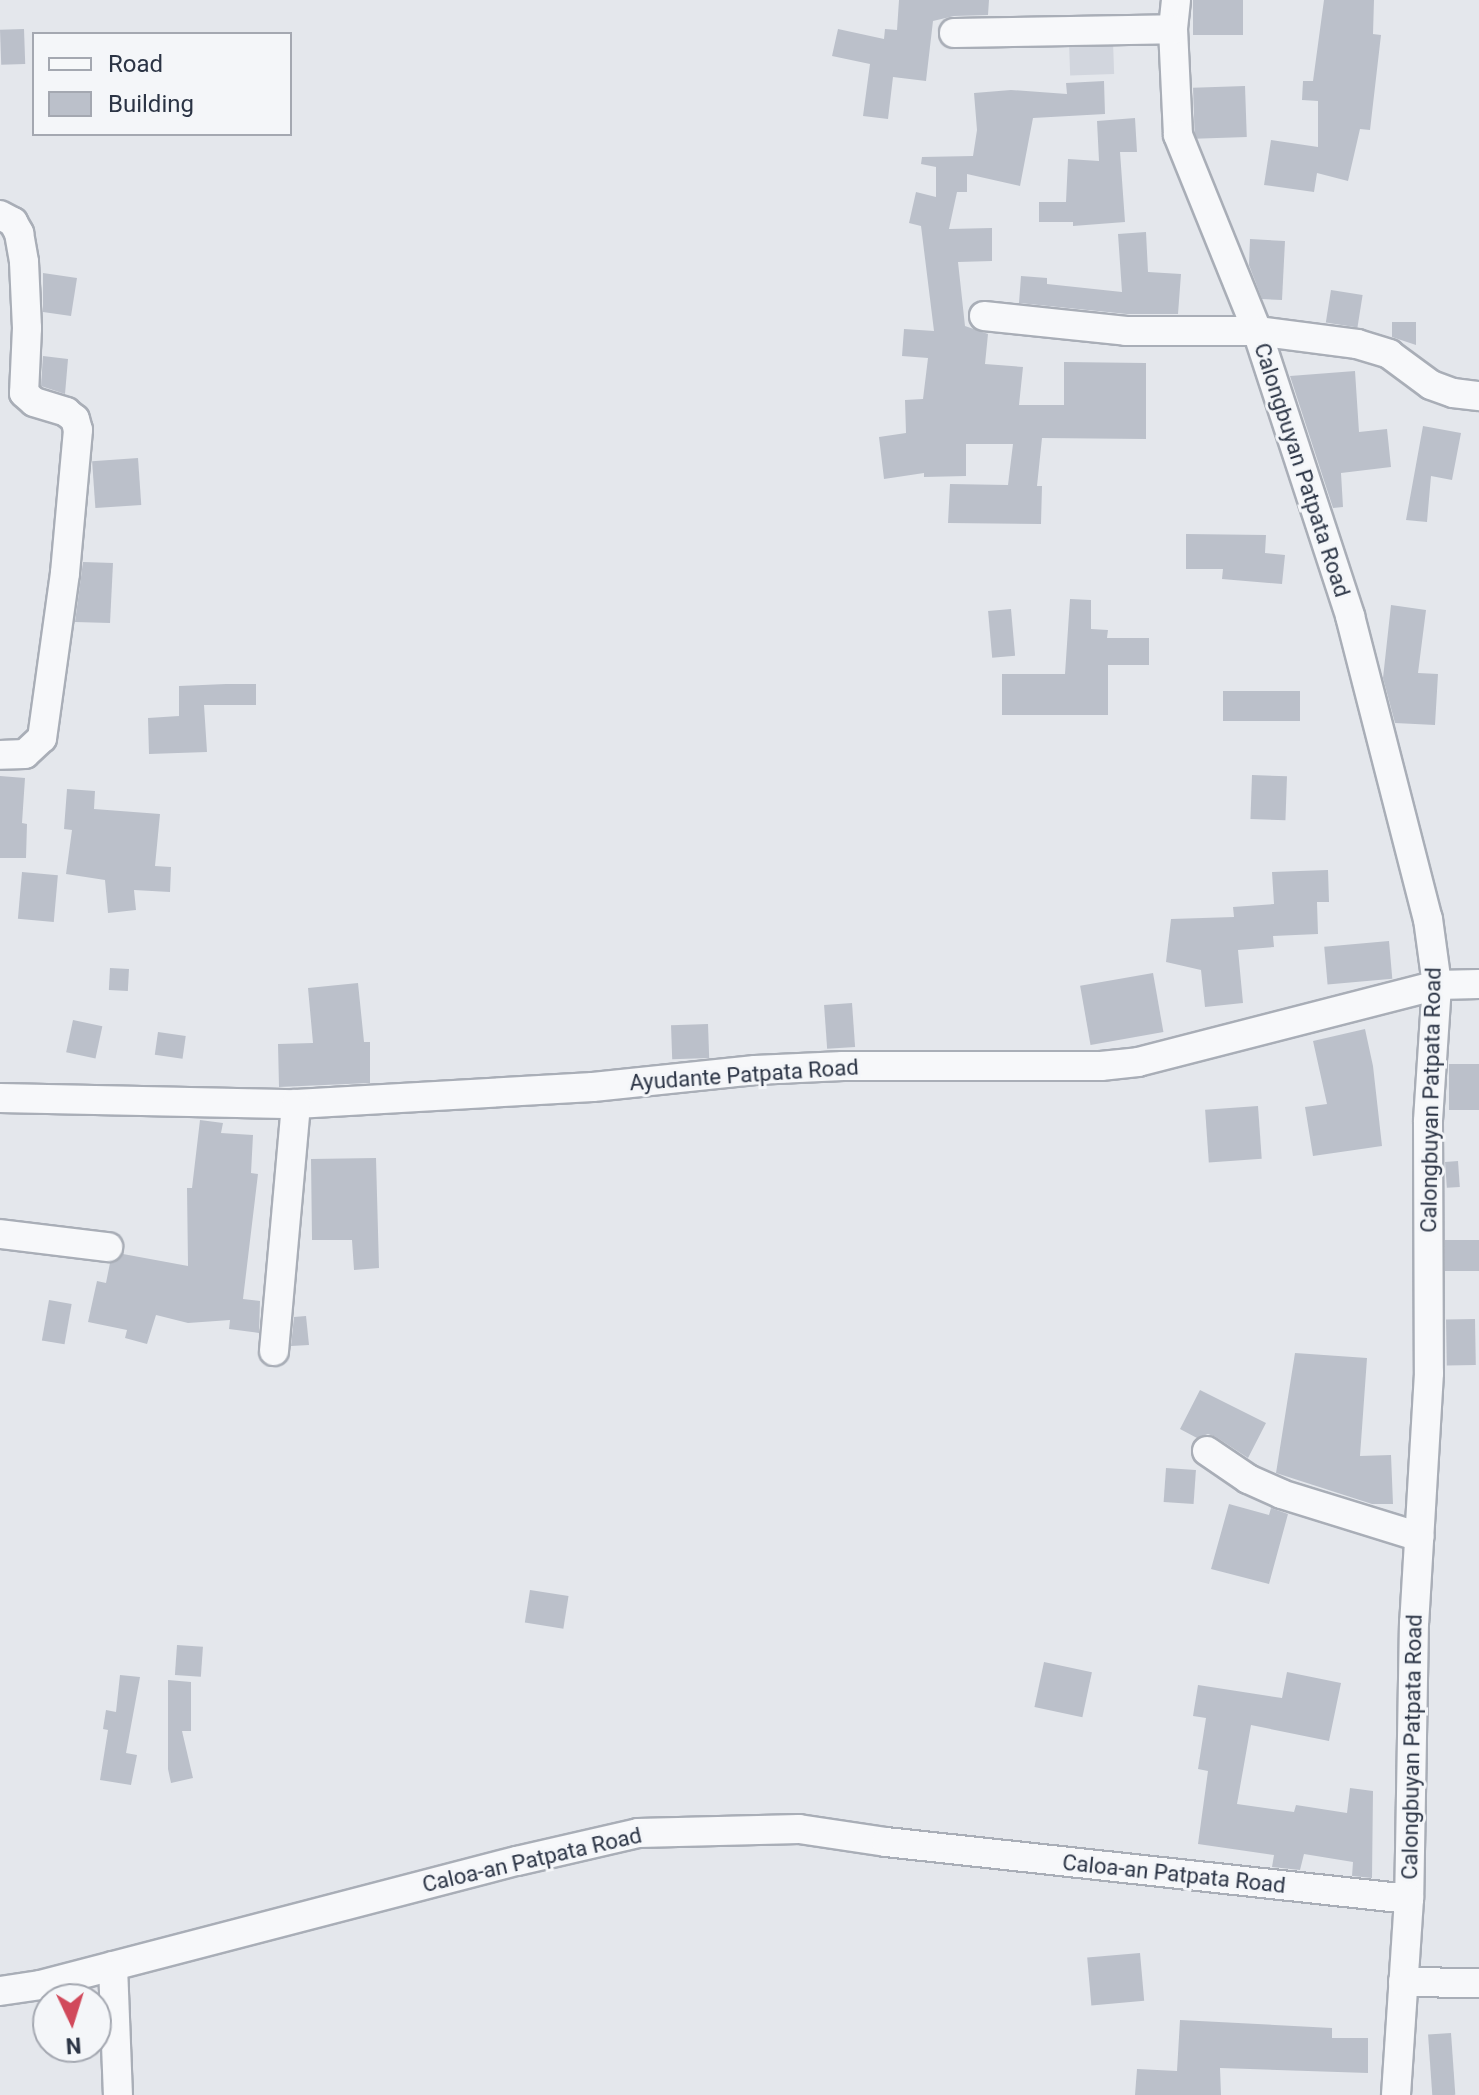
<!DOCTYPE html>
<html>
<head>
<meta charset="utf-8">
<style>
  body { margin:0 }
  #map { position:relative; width:1479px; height:2095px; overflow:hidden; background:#e4e7ec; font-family:Roboto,sans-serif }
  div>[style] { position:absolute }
  .built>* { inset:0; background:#d2d6de; transform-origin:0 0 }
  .building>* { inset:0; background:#bbc0ca; transform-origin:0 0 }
  .roads { filter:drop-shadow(2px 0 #a9aeb7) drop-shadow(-2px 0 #a9aeb7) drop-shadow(0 2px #a9aeb7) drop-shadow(0 -2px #a9aeb7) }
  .minor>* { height:28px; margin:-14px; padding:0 14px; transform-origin:14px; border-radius:14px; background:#f7f8fa }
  span { translate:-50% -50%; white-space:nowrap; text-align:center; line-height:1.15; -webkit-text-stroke:6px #f4f6f9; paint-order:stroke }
  .street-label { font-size:22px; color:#2b3445 }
  .legend { position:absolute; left:32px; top:32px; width:260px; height:104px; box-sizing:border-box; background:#f4f6f9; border:2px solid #a4a8b1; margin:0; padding:10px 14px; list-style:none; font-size:24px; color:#2b3445 }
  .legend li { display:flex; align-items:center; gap:16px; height:40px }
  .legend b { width:40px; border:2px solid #a4a8b1 }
  .north { position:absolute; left:32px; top:1983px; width:80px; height:80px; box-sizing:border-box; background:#f4f6f9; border:2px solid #a4a8b1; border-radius:50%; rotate:176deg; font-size:22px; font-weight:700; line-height:32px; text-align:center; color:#2b3445 }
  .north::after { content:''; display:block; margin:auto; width:28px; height:36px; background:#d1495b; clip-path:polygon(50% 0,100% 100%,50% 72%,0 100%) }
</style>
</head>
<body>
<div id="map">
  <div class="built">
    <div style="left:1113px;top:41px;width:33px;height:44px;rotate:88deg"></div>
  </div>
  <div class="building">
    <div style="clip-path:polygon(899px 0,989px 0,988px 15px,954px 16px,933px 21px,926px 81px,893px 77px,888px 119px,863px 116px,870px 64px,832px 56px,838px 29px,884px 39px,885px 29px,897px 30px)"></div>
    <div style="left:1193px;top:0;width:50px;height:35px"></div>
    <div style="clip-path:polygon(1324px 0,1374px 0,1373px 34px,1381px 35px,1370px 130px,1360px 129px,1348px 181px,1317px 173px,1314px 192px,1264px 185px,1271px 140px,1318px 147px,1318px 101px,1302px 100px,1303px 81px,1313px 81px)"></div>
    <div style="left:24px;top:29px;width:35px;height:24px;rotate:88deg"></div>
    <div style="clip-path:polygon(1104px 81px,1105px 114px,1033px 118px,1020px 186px,967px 174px,967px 192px,957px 192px,949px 229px,992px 228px,992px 261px,958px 262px,965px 326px,988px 334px,985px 364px,1023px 367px,1019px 405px,1064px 405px,1064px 362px,1146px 363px,1146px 439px,1042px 438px,1037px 486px,1042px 486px,1041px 524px,948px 523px,950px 484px,1008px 485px,1013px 444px,966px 444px,966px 476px,924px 477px,924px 473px,884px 479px,879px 437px,906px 433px,905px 400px,923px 399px,928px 358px,902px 356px,904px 329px,934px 331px,921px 226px,909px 223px,916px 192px,936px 197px,936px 167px,921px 164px,922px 157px,973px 156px,977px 130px,974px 93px,1011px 90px,1067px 94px,1066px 83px)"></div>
    <div style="left:1245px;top:86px;width:51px;height:52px;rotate:88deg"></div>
    <div style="clip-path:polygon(1135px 118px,1137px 152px,1120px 152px,1125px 222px,1073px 226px,1073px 222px,1039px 222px,1039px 202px,1066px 202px,1068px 159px,1099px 161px,1097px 121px)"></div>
    <div style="clip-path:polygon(1146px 232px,1148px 272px,1181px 274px,1178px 314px,1127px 314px,1019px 303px,1021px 276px,1047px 278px,1047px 284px,1122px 292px,1118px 234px)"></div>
    <div style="clip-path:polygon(1250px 239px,1285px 241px,1282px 300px,1262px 299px,1249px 265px)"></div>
    <div style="clip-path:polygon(43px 273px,77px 278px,71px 316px,43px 312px)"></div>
    <div style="left:1331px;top:290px;width:32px;height:33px;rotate:9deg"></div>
    <div style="clip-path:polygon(1392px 322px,1416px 322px,1416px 345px,1392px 337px)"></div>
    <div style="clip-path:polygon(43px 356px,68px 359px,65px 394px,41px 386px)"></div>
    <div style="clip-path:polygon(1355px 371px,1359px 432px,1387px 429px,1391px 467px,1341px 473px,1343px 507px,1333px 508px,1290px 376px)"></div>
    <div style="clip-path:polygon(1423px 426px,1461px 433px,1452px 480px,1431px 476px,1427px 522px,1406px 520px)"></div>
    <div style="left:138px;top:458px;width:47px;height:46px;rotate:86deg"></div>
    <div style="clip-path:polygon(1186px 534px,1266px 535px,1265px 553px,1285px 555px,1282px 584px,1222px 579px,1223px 569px,1186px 569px)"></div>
    <div style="clip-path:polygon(83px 562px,113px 563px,110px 623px,75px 622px)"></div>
    <div style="clip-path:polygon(1070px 599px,1091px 600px,1091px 629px,1108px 630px,1107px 638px,1149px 638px,1149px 665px,1108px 665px,1108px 715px,1002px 715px,1002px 674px,1065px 674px)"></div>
    <div style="clip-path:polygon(1391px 605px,1426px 610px,1418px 673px,1438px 674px,1435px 725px,1395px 723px,1383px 678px)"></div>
    <div style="left:1011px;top:609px;width:47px;height:23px;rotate:85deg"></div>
    <div style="clip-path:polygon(226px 684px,256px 684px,256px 705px,204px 705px,207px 752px,149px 754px,148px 718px,179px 716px,179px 686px)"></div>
    <div style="left:1300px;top:691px;width:30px;height:77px;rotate:90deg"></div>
    <div style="left:1252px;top:775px;width:35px;height:44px;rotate:2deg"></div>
    <div style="clip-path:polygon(0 776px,25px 778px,22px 823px,27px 824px,26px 858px,0 858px)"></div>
    <div style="clip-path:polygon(67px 789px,95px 791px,94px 809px,160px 814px,155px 866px,171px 867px,170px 892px,134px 890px,136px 910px,108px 913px,105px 880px,66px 874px,72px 830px,64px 829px)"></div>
    <div style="clip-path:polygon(1328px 870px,1329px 902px,1317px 902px,1318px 934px,1273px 936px,1274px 947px,1238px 950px,1243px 1003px,1205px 1007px,1201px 970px,1166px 962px,1171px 919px,1234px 917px,1233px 907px,1274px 904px,1272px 872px)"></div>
    <div style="left:22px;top:872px;width:36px;height:47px;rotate:5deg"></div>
    <div style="left:1389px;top:941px;width:38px;height:65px;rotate:85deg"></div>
    <div style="left:110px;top:968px;width:19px;height:22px;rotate:3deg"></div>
    <div style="left:1153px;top:973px;width:60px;height:74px;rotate:80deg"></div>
    <div style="clip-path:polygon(358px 983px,364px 1042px,370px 1042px,370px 1083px,279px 1087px,278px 1044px,313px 1043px,308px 988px)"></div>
    <div style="left:852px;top:1003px;width:44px;height:28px;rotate:86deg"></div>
    <div style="left:73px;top:1020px;width:30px;height:33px;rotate:12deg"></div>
    <div style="left:708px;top:1024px;width:34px;height:37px;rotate:88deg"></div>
    <div style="clip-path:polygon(1365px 1029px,1373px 1066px,1382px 1146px,1313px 1156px,1305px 1107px,1327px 1104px,1313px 1041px)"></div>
    <div style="left:158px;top:1032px;width:28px;height:23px;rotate:8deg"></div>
    <div style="left:1479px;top:1064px;width:46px;height:30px;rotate:90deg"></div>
    <div style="left:1258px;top:1106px;width:53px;height:53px;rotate:86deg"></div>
    <div style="clip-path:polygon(200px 1120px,223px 1123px,221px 1133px,253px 1135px,251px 1173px,258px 1174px,243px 1299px,260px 1301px,259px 1333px,229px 1329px,230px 1320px,188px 1323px,156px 1315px,147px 1344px,125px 1338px,127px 1330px,88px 1322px,97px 1281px,106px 1283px,110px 1263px,123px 1254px,188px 1266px,187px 1188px,192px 1188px)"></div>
    <div style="clip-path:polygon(376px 1158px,379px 1268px,354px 1270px,352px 1240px,312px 1240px,311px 1159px)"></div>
    <div style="left:1458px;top:1161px;width:26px;height:13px;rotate:86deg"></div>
    <div style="left:1479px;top:1240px;width:31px;height:34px;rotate:90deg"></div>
    <div style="left:49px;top:1300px;width:23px;height:41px;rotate:10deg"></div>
    <div style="clip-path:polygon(306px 1316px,309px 1345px,291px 1346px,294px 1317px)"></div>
    <div style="left:1475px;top:1319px;width:46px;height:29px;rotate:89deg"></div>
    <div style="clip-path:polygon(1295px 1353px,1367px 1358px,1360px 1456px,1391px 1455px,1393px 1504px,1372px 1504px,1276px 1473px)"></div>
    <div style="clip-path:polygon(1200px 1390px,1266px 1423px,1248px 1458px,1216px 1437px,1208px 1434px,1197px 1438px,1180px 1429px)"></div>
    <div style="left:1166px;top:1468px;width:30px;height:34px;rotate:4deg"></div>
    <div style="clip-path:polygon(1229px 1504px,1269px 1515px,1271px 1508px,1288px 1514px,1269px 1584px,1211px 1569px)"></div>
    <div style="left:530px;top:1590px;width:39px;height:33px;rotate:9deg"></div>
    <div style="left:177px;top:1645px;width:26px;height:30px;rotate:4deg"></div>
    <div style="left:1044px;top:1662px;width:49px;height:46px;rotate:12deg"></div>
    <div style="clip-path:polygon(1287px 1672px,1341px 1683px,1329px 1741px,1251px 1725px,1237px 1804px,1294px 1812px,1296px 1805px,1347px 1813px,1350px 1788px,1373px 1791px,1372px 1878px,1352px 1876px,1353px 1862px,1304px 1854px,1300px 1870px,1272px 1867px,1274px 1855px,1198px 1844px,1208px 1771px,1198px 1769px,1206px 1718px,1193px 1716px,1198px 1685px,1282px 1698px)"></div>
    <div style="clip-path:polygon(120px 1675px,140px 1677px,126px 1753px,137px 1755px,131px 1785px,100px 1780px,108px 1730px,103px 1729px,106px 1710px,116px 1712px)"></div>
    <div style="clip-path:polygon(168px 1680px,191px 1682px,191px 1731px,182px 1731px,193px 1778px,171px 1783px,168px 1769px)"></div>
    <div style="left:1140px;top:1953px;width:48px;height:53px;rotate:85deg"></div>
    <div style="clip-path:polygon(1180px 2020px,1332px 2028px,1332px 2038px,1368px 2038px,1368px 2073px,1220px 2068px,1221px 2095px,1135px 2095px,1137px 2069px,1177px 2071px)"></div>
    <div style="left:1451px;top:2033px;width:62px;height:23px;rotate:86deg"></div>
  </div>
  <div class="roads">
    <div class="minor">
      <div style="left:1176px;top:0;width:29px;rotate:96deg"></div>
      <div style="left:1173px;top:29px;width:106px;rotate:87.3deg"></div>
      <div style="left:1178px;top:135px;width:211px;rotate:68deg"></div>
      <div style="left:1257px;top:331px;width:300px;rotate:71.9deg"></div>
      <div style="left:1350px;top:616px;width:313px;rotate:75.6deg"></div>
      <div style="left:1428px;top:919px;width:67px;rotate:82.2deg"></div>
      <div style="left:1437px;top:985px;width:137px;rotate:93.8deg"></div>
      <div style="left:1428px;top:1122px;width:251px;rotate:89.8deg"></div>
      <div style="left:1429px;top:1373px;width:249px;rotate:93.4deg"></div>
      <div style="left:1414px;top:1622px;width:277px;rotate:91deg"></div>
      <div style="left:1409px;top:1899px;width:196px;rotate:93.8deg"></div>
      <div style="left:954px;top:33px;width:219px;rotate:-1deg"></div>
      <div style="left:0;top:215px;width:15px;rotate:28deg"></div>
      <div style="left:13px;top:222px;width:13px;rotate:61deg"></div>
      <div style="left:19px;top:233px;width:29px;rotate:80deg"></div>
      <div style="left:24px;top:262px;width:66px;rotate:87.4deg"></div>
      <div style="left:27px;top:328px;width:65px;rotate:92.6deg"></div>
      <div style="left:24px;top:393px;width:13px;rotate:42deg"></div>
      <div style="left:34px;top:402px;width:34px;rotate:17deg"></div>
      <div style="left:66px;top:412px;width:11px;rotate:38deg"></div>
      <div style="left:75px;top:419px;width:11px;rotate:75deg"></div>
      <div style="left:78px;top:430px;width:144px;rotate:95.2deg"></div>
      <div style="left:65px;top:573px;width:167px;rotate:97.9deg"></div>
      <div style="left:42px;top:738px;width:23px;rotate:137deg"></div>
      <div style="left:25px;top:754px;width:25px;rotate:178deg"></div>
      <div style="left:984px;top:316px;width:143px;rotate:6deg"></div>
      <div style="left:1126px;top:331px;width:131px"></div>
      <div style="left:1257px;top:331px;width:101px;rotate:7.4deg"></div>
      <div style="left:1357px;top:344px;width:34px;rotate:17deg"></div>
      <div style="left:1389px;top:354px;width:52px;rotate:36.4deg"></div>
      <div style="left:1431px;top:385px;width:23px;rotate:20deg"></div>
      <div style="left:1453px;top:393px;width:26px;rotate:7deg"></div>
      <div style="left:0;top:1098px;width:296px;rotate:1.2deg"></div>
      <div style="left:296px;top:1104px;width:297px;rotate:-3.3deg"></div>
      <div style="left:593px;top:1087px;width:163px;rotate:-6deg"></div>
      <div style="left:755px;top:1070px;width:88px;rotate:-2.6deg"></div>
      <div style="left:843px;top:1066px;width:258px"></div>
      <div style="left:1101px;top:1066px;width:37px;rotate:-6deg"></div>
      <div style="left:1138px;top:1062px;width:309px;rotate:-14.4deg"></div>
      <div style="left:1437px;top:985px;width:42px;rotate:-1.4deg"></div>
      <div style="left:0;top:1234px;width:109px;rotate:6.9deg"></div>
      <div style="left:274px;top:1351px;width:248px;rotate:-84.9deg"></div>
      <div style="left:1207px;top:1451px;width:50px;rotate:34.3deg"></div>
      <div style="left:1248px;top:1479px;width:36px;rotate:24deg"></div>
      <div style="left:1281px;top:1494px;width:145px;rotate:17.2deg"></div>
      <div style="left:113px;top:1966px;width:129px;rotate:87.8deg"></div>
      <div style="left:1403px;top:1982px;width:76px;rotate:0.8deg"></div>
      <div style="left:0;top:1991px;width:40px;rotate:-8.5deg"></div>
      <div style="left:40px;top:1985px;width:493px;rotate:-14.6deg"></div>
      <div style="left:517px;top:1861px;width:124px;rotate:-13deg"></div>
      <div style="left:638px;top:1833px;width:161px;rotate:-1.4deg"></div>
      <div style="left:799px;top:1829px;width:88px;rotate:8.5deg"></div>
      <div style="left:886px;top:1842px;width:526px;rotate:6.22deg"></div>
    </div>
  </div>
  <div class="street-label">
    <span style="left:1302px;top:470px;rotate:72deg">Calongbuyan Patpata Road</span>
    <span style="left:744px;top:1075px;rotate:-4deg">Ayudante Patpata Road</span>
    <span style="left:1431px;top:1100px;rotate:-89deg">Calongbuyan Patpata Road</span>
    <span style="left:1412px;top:1747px;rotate:-89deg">Calongbuyan Patpata Road</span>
    <span style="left:532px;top:1860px;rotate:-13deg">Caloa-an Patpata Road</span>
    <span style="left:1174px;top:1874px;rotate:6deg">Caloa-an Patpata Road</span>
  </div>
  <ul class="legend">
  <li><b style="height:10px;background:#f7f8fa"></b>Road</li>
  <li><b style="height:22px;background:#bbc0ca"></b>Building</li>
  </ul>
  <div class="north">N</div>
</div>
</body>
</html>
